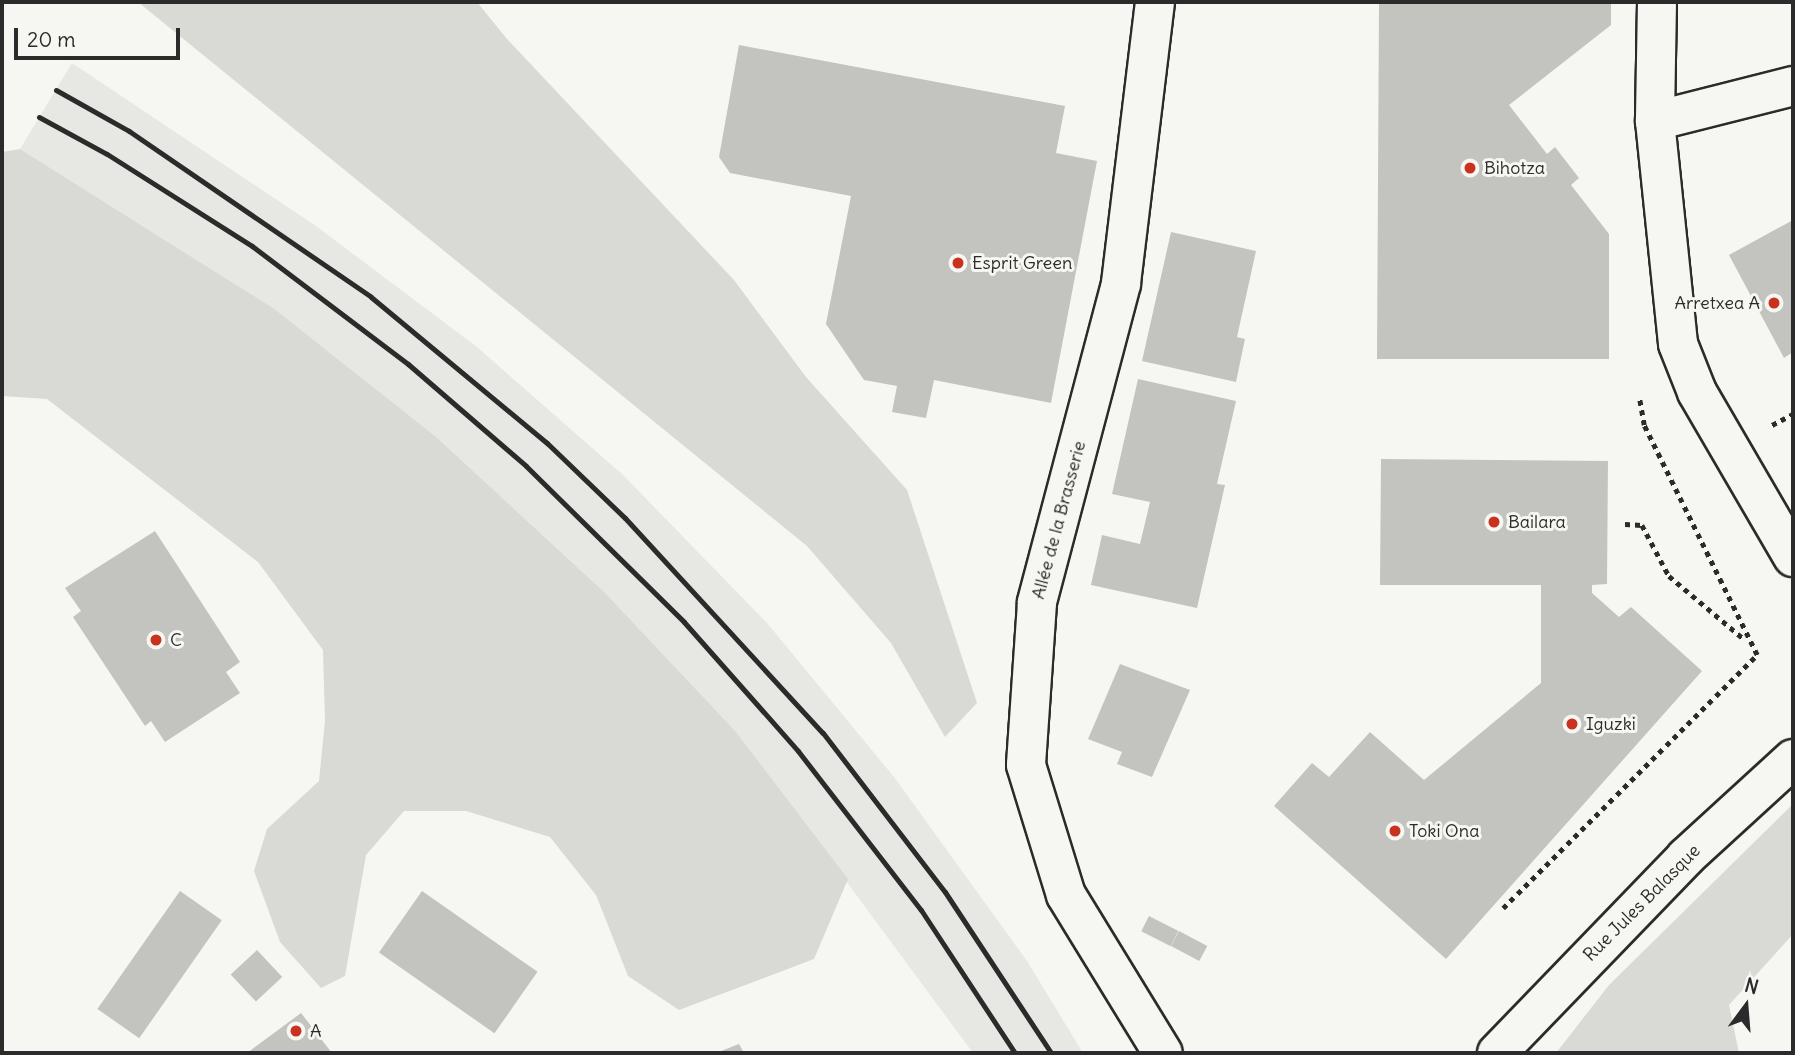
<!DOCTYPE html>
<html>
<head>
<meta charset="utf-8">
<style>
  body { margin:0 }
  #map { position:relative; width:1795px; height:1055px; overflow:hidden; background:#f6f6f2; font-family:Delius,sans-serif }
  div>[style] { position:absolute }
  .built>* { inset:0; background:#e7e7e3 }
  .green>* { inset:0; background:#d9d9d5 }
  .building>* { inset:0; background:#c3c3c0; transform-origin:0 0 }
  .path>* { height:4.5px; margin-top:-2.25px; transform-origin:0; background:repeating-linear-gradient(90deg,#2b2b2b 0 5px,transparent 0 10px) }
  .roads { filter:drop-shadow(2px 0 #2b2b2b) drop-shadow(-2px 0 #2b2b2b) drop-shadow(0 2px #2b2b2b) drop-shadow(0 -2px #2b2b2b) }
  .street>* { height:38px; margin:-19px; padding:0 19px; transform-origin:19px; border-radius:19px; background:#f6f6f2 }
  .rail>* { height:5px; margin:-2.5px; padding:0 2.5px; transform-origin:2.5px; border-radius:2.5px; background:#2b2b2b }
  .dots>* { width:19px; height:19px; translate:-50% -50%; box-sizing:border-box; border:4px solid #f6f6f2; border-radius:50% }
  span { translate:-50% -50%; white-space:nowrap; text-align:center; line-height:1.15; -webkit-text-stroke:6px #f6f6f2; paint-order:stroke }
  .poi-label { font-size:18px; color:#2b2b2b }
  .left { translate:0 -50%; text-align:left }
  .right { translate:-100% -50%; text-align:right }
  .street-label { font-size:18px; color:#2b2b2b }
  .frame { position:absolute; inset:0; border:4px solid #2b2b2b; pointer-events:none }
  .north { position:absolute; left:1711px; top:971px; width:70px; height:70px; -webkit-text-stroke:5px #f6f6f2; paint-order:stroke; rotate:16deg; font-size:19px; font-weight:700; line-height:28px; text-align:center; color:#2b2b2b }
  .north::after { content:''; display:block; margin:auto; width:24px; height:32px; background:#2b2b2b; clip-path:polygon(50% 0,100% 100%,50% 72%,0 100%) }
  .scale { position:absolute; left:14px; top:28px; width:166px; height:32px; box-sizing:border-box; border:4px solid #2b2b2b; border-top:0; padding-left:9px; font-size:21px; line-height:24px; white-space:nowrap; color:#2b2b2b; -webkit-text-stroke:5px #f6f6f2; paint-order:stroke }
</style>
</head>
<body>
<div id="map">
  <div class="built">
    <div style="clip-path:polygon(72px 63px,316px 226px,477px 347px,623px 475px,767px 623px,894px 777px,1027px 961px,1083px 1053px,973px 1053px,736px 732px,273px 308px,20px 149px)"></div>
  </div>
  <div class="green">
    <div style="clip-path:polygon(138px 2px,477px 2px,507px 39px,734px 280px,806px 377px,907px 490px,977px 703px,945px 737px,891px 643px,807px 546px)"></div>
    <div style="clip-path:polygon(20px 149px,273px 308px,436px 437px,605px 593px,736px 732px,848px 879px,814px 959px,679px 1010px,628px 976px,596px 895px,550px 837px,466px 811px,404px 811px,366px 855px,345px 976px,321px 988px,280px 942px,254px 871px,267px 829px,319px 781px,325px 721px,323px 650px,258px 562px,47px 399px,2px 396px,2px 152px)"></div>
    <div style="clip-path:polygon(1793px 804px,1793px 934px,1729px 1005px,1739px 1053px,1556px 1053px,1609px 985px)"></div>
  </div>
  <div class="building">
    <div style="clip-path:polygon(1379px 2px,1611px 2px,1611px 25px,1509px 105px,1547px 154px,1555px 147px,1579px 178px,1571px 185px,1609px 234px,1609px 359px,1377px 359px)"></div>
    <div style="clip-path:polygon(739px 45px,1065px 106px,1056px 153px,1097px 161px,1051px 403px,934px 380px,926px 418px,892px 412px,897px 386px,864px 380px,826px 324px,851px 196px,730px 173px,719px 157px)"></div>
    <div style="clip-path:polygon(1793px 220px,1793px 352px,1784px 358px,1729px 255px)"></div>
    <div style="clip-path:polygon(1171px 232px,1256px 251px,1237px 337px,1245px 339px,1236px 382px,1142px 361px)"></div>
    <div style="clip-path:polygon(1138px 379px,1236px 401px,1217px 484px,1225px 485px,1197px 608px,1091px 585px,1102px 535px,1140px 544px,1150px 502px,1112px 494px)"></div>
    <div style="clip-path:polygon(1381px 459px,1608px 461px,1607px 584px,1592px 585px,1592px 593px,1619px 617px,1631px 607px,1702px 671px,1446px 959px,1274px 806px,1312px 763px,1329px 777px,1370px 732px,1424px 780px,1541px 683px,1541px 585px,1380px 585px)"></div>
    <div style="clip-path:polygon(155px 531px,240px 662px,226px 672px,240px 693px,165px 742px,151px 721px,145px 726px,73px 617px,81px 611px,65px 588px)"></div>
    <div style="clip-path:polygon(1120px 664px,1190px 690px,1152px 777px,1117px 764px,1122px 752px,1088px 739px)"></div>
    <div style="left:180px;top:891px;width:51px;height:144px;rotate:35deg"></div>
    <div style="left:422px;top:891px;width:141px;height:75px;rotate:35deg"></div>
    <div style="left:1149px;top:916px;width:33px;height:17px;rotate:27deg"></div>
    <div style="left:1179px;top:931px;width:32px;height:17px;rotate:28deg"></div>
    <div style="left:257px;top:950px;width:37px;height:36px;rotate:47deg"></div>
    <div style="clip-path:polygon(301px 1013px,332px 1053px,247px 1053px)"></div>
    <div style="clip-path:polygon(739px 1044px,744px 1053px,716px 1053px)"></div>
  </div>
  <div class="path">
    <div style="left:1772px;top:425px;width:24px;rotate:-28deg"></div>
    <div style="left:1625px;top:524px;width:17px;rotate:3deg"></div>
    <div style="left:1642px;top:525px;width:58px;rotate:62.1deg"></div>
    <div style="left:1669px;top:576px;width:99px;rotate:40.1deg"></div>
    <div style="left:1503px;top:908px;width:359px;rotate:-44.9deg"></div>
    <div style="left:1757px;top:655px;width:256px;rotate:-116.2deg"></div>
    <div style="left:1644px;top:425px;width:29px;rotate:-100deg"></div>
  </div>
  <div class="roads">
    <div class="street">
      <div style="left:1155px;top:2px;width:284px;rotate:96.9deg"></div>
      <div style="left:1121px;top:284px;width:330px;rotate:104.8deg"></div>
      <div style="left:1037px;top:603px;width:162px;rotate:93.9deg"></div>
      <div style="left:1026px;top:765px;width:136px;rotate:72.9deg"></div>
      <div style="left:1066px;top:895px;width:185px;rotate:58.5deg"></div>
      <div style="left:1657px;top:2px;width:119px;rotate:91deg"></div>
      <div style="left:1655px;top:121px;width:224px;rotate:84.1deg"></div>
      <div style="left:1678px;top:344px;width:52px;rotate:68.4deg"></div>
      <div style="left:1697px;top:392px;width:191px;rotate:59.8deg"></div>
      <div style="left:1655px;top:121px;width:142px;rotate:-14.2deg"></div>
      <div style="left:1497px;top:1053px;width:272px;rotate:-46deg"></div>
      <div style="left:1686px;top:857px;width:145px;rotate:-42.5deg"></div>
    </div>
  </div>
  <div class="rail">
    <div style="left:56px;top:90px;width:84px;rotate:29.3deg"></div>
    <div style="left:129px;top:131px;width:293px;rotate:34.4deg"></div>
    <div style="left:371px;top:297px;width:229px;rotate:39.7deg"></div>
    <div style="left:547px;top:443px;width:108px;rotate:43.9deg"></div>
    <div style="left:625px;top:518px;width:292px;rotate:47.4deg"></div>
    <div style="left:823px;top:733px;width:200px;rotate:52.5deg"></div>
    <div style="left:945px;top:892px;width:193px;rotate:56.6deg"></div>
    <div style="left:39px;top:117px;width:77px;rotate:28.6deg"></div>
    <div style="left:107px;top:154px;width:172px;rotate:32.4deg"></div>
    <div style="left:252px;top:246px;width:196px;rotate:37.1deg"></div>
    <div style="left:408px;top:364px;width:156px;rotate:40.8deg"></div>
    <div style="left:526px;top:466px;width:222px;rotate:44.6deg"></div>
    <div style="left:684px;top:622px;width:172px;rotate:48.5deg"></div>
    <div style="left:798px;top:751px;width:201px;rotate:52.3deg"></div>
    <div style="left:921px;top:910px;width:171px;rotate:56.7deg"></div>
  </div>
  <div class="dots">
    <div style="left:1470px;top:168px;background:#c8321e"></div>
    <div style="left:958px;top:263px;background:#c8321e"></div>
    <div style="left:1774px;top:303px;background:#c8321e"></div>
    <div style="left:1494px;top:522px;background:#c8321e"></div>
    <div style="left:156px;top:640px;background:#c8321e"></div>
    <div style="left:1572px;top:724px;background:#c8321e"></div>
    <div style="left:1395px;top:831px;background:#c8321e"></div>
    <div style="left:296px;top:1031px;background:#c8321e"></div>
  </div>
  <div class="poi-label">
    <span class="left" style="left:1484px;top:168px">Bihotza</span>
    <span class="left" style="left:972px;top:263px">Esprit Green</span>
    <span class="right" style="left:1760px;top:303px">Arretxea A</span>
    <span class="left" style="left:1508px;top:522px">Bailara</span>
    <span class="left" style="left:170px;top:640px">C</span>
    <span class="left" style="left:1586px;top:724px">Iguzki</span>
    <span class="left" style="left:1409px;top:831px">Toki Ona</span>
    <span class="left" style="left:310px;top:1031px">A</span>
  </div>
  <div class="street-label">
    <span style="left:1059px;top:520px;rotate:-75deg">Allée de la Brasserie</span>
    <span style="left:1642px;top:903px;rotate:-45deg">Rue Jules Balasque</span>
  </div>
  <div class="frame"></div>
  <div class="north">N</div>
  <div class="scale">20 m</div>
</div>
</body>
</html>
